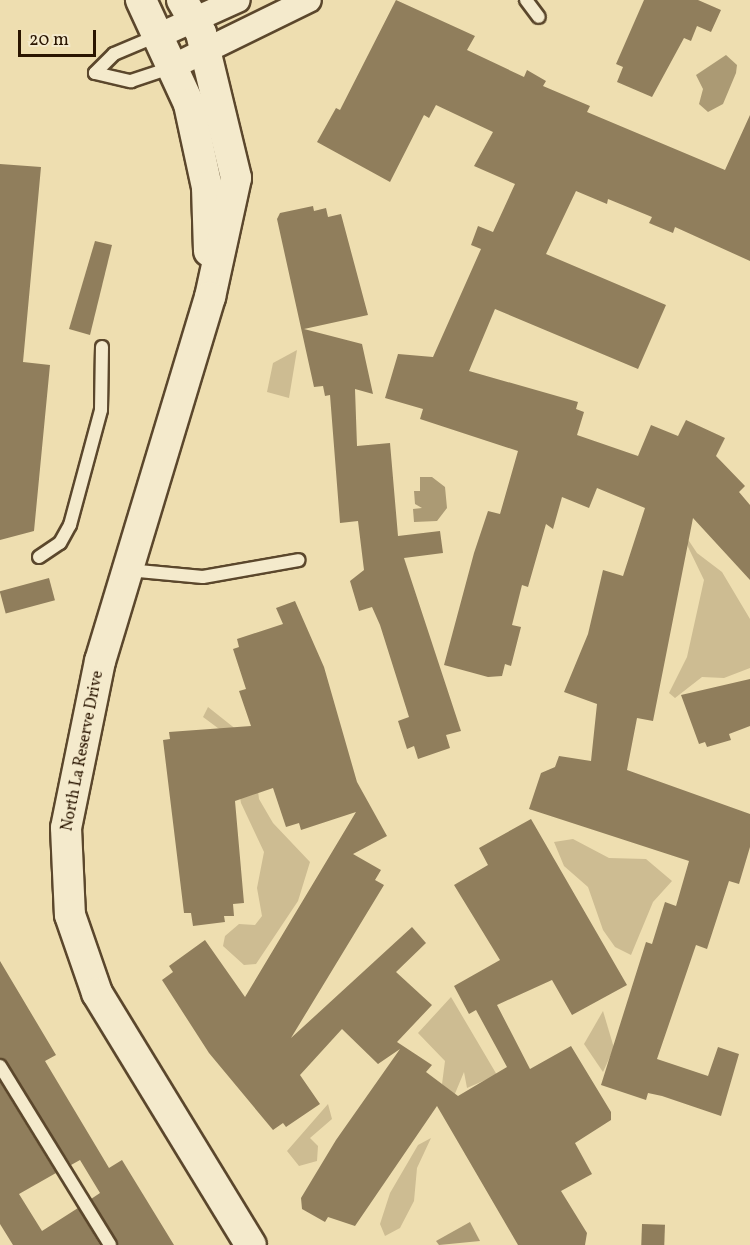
<!DOCTYPE html>
<html>
<head>
<meta charset="utf-8">
<style>
  body { margin:0 }
  #map { position:relative; width:750px; height:1245px; overflow:hidden; background:#eedeb0; font-family:Vollkorn,serif }
  div>[style] { position:absolute }
  .green>* { inset:0; background:#cdbc92 }
  .water>* { inset:0; background:#ab9a74 }
  .building>* { inset:0; background:#907e5c; transform-origin:0 0 }
  .roads { filter:drop-shadow(2px 0 #5b472c) drop-shadow(-2px 0 #5b472c) drop-shadow(0 2px #5b472c) drop-shadow(0 -2px #5b472c) }
  .service>* { height:12px; margin:-6px; padding:0 6px; transform-origin:6px; border-radius:6px; background:#f4eacc }
  .minor>* { height:24px; margin:-12px; padding:0 12px; transform-origin:12px; border-radius:12px; background:#f4eacc }
  .tertiary>* { height:30px; margin:-15px; padding:0 15px; transform-origin:15px; border-radius:15px; background:#f4eacc }
  span { translate:-50% -50%; white-space:nowrap; text-align:center; line-height:1.15; -webkit-text-stroke:5px #f4eacc; paint-order:stroke }
  .street-label { font-size:16px; color:#2a1500 }
  .scale { position:absolute; left:18px; top:30px; width:78px; height:27px; box-sizing:border-box; border:3px solid #2a1500; border-top:0; padding-left:8px; font-size:18px; line-height:21px; white-space:nowrap; color:#2a1500; -webkit-text-stroke:4px #f4eacc; paint-order:stroke }
</style>
</head>
<body>
<div id="map">
  <div class="green">
    <div style="clip-path:polygon(297px 350px,289px 398px,267px 392px,273px 363px)"></div>
    <div style="clip-path:polygon(675px 520px,697px 553px,722px 572px,750px 619px,750px 668px,724px 678px,702px 677px,675px 698px,669px 693px,687px 657px,704px 580px)"></div>
    <div style="clip-path:polygon(208px 707px,242px 734px,255px 765px,259px 799px,273px 823px,310px 862px,298px 901px,256px 964px,244px 965px,223px 946px,225px 936px,239px 924px,255px 925px,262px 916px,257px 888px,264px 852px,241px 803px,230px 737px,203px 717px)"></div>
    <div style="clip-path:polygon(573px 839px,609px 858px,646px 859px,672px 881px,653px 902px,631px 955px,615px 947px,603px 930px,588px 887px,564px 866px,554px 842px)"></div>
    <div style="clip-path:polygon(451px 997px,497px 1075px,467px 1088px,464px 1072px,454px 1096px,442px 1084px,445px 1061px,418px 1033px)"></div>
    <div style="clip-path:polygon(603px 1011px,614px 1048px,603px 1072px,584px 1044px)"></div>
    <div style="clip-path:polygon(328px 1104px,332px 1119px,310px 1138px,318px 1146px,317px 1161px,299px 1166px,287px 1151px)"></div>
    <div style="clip-path:polygon(431px 1138px,417px 1168px,414px 1201px,400px 1228px,385px 1236px,380px 1224px,390px 1193px,418px 1145px)"></div>
  </div>
  <div class="water">
    <div style="clip-path:polygon(726px 55px,737px 65px,736px 73px,723px 104px,708px 112px,699px 104px,703px 89px,696px 75px)"></div>
    <div style="clip-path:polygon(420px 477px,432px 477px,445px 487px,447px 508px,437px 521px,414px 522px,413px 509px,422px 508px,415px 504px,414px 491px,420px 491px)"></div>
    <div style="clip-path:polygon(470px 1222px,480px 1241px,439px 1245px,436px 1241px)"></div>
  </div>
  <div class="building">
    <div style="clip-path:polygon(396px 0,475px 36px,467px 50px,524px 77px,527px 70px,546px 81px,543px 86px,590px 106px,587px 112px,725px 170px,750px 115px,750px 261px,675px 227px,673px 233px,649px 223px,652px 217px,608px 199px,607px 204px,576px 191px,546px 254px,666px 305px,638px 369px,495px 309px,469px 371px,578px 402px,576px 409px,584px 412px,577px 435px,638px 456px,651px 425px,678px 436px,686px 420px,725px 438px,716px 456px,745px 486px,739px 492px,750px 505px,750px 580px,693px 518px,653px 721px,637px 718px,627px 770px,750px 814px,750px 847px,739px 884px,729px 881px,707px 949px,696px 945px,657px 1059px,708px 1076px,718px 1047px,739px 1054px,721px 1116px,662px 1096px,648px 1093px,646px 1100px,601px 1085px,646px 942px,652px 944px,665px 902px,676px 906px,689px 861px,529px 809px,541px 773px,555px 767px,559px 756px,591px 761px,597px 704px,564px 692px,588px 634px,603px 570px,623px 576px,645px 508px,597px 488px,589px 508px,562px 497px,553px 529px,546px 524px,528px 587px,522px 585px,512px 625px,521px 627px,511px 666px,505px 664px,502px 676px,488px 677px,444px 665px,474px 553px,488px 511px,500px 514px,518px 451px,420px 419px,423px 409px,385px 398px,398px 354px,433px 357px,481px 249px,471px 245px,478px 226px,493px 232px,515px 184px,474px 166px,493px 132px,436px 105px,429px 118px,424px 115px,390px 182px,317px 142px,336px 108px,340px 110px)"></div>
    <div style="clip-path:polygon(644px 0,698px 0,721px 10px,711px 32px,697px 26px,691px 41px,684px 38px,652px 97px,617px 82px,623px 67px,616px 64px)"></div>
    <div style="clip-path:polygon(0 164px,41px 167px,23px 362px,50px 365px,34px 531px,0 540px)"></div>
    <div style="clip-path:polygon(313px 206px,314px 211px,326px 208px,328px 217px,341px 214px,368px 315px,304px 329px,362px 344px,373px 394px,355px 389px,357px 446px,390px 443px,398px 536px,440px 531px,443px 553px,404px 558px,461px 731px,446px 735px,450px 748px,418px 759px,414px 746px,407px 749px,398px 721px,409px 717px,380px 625px,372px 607px,359px 611px,350px 581px,364px 570px,358px 521px,340px 523px,330px 395px,325px 396px,323px 386px,314px 387px,277px 219px,280px 213px)"></div>
    <div style="clip-path:polygon(95px 241px,112px 245px,90px 335px,69px 329px)"></div>
    <div style="left:49px;top:578px;width:23px;height:51px;rotate:75deg"></div>
    <div style="clip-path:polygon(295px 601px,324px 667px,357px 782px,387px 836px,353px 854px,381px 870px,375px 880px,384px 885px,291px 1038px,412px 927px,426px 943px,396px 972px,432px 1005px,397px 1042px,432px 1065px,426px 1072px,458px 1096px,507px 1067px,476px 1010px,469px 1014px,454px 986px,500px 960px,454px 885px,488px 865px,479px 848px,531px 819px,627px 985px,572px 1015px,552px 980px,497px 1005px,530px 1069px,571px 1046px,611px 1112px,611px 1120px,575px 1143px,592px 1174px,561px 1191px,587px 1233px,585px 1245px,518px 1245px,437px 1106px,355px 1226px,328px 1217px,325px 1222px,302px 1209px,301px 1198px,336px 1140px,400px 1049px,378px 1064px,342px 1029px,300px 1075px,320px 1104px,286px 1127px,283px 1123px,273px 1130px,209px 1053px,162px 980px,173px 972px,169px 966px,205px 940px,245px 997px,356px 812px,301px 830px,299px 823px,286px 827px,273px 788px,235px 801px,244px 903px,233px 904px,234px 916px,224px 916px,225px 922px,193px 926px,191px 913px,184px 913px,163px 740px,170px 739px,169px 732px,251px 726px,239px 691px,246px 689px,233px 649px,239px 647px,237px 639px,283px 624px,276px 608px)"></div>
    <div style="clip-path:polygon(750px 679px,750px 726px,729px 734px,731px 740px,707px 747px,705px 742px,699px 744px,681px 695px)"></div>
    <div style="clip-path:polygon(0 961px,56px 1055px,45px 1061px,109px 1168px,122px 1160px,174px 1245px,118px 1245px,91px 1199px,100px 1193px,80px 1160px,71px 1165px,0 1058px)"></div>
    <div style="clip-path:polygon(0 1082px,56px 1173px,19px 1194px,42px 1231px,78px 1208px,100px 1245px,13px 1245px,0 1224px)"></div>
    <div style="left:642px;top:1224px;width:23px;height:21px;rotate:2deg"></div>
  </div>
  <div class="roads">
    <div class="service">
      <div style="left:526px;top:0;width:21px;rotate:53deg"></div>
      <div style="left:159px;top:35px;width:49px;rotate:157.1deg"></div>
      <div style="left:114px;top:54px;width:27px;rotate:135deg"></div>
      <div style="left:95px;top:73px;width:37px;rotate:13deg"></div>
      <div style="left:131px;top:81px;width:44px;rotate:-18.4deg"></div>
      <div style="left:39px;top:557px;width:25px;rotate:-34deg"></div>
      <div style="left:60px;top:543px;width:21px;rotate:-61deg"></div>
      <div style="left:70px;top:525px;width:119px;rotate:-74.9deg"></div>
      <div style="left:101px;top:410px;width:63px;rotate:-89.1deg"></div>
      <div style="left:128px;top:570px;width:75px;rotate:5.3deg"></div>
      <div style="left:203px;top:577px;width:97px;rotate:-10deg"></div>
      <div style="left:0;top:1066px;width:210px;rotate:58.4deg"></div>
    </div>
    <div class="minor">
      <div style="left:160px;top:35px;width:85px;rotate:-24.2deg"></div>
      <div style="left:174px;top:66px;width:150px;rotate:-26.1deg"></div>
    </div>
    <div class="tertiary">
      <div style="left:141px;top:0;width:115px;rotate:65.2deg"></div>
      <div style="left:189px;top:104px;width:85px;rotate:77.8deg"></div>
      <div style="left:207px;top:187px;width:64px;rotate:88.2deg"></div>
      <div style="left:182px;top:0;width:38px;rotate:60deg"></div>
      <div style="left:201px;top:33px;width:149px;rotate:76.4deg"></div>
      <div style="left:236px;top:178px;width:122px;rotate:102.3deg"></div>
      <div style="left:210px;top:297px;width:380px;rotate:106.8deg"></div>
      <div style="left:100px;top:661px;width:170px;rotate:101.5deg"></div>
      <div style="left:66px;top:828px;width:87px;rotate:87.4deg"></div>
      <div style="left:70px;top:915px;width:83px;rotate:70.9deg"></div>
      <div style="left:97px;top:993px;width:295px;rotate:58.6deg"></div>
    </div>
  </div>
  <div class="street-label">
    <span style="left:83px;top:751px;rotate:-79deg">North La Reserve Drive</span>
  </div>
  <div class="scale">20 m</div>
</div>
</body>
</html>
